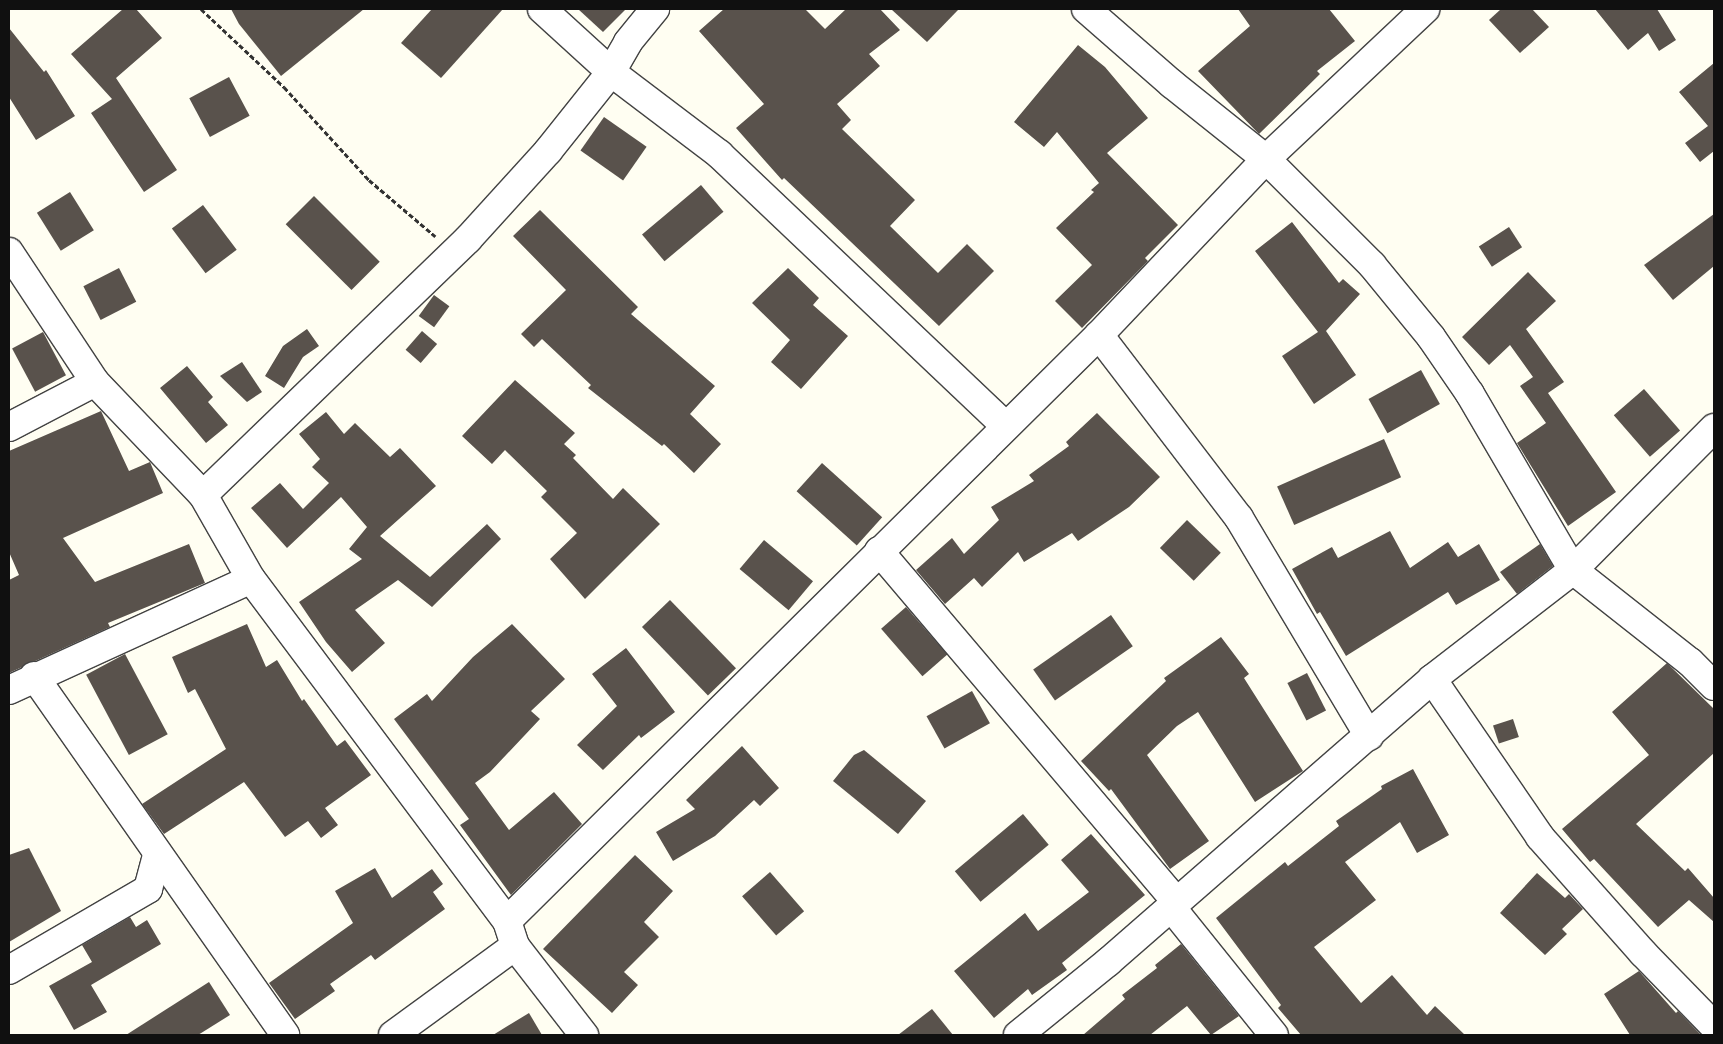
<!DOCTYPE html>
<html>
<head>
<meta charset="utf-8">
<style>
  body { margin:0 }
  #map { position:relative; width:1723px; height:1044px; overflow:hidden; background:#fffef2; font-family:"Libre Baskerville",serif }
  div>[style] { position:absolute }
  .building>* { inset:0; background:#59524c; transform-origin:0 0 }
  .path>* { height:3px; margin-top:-1.5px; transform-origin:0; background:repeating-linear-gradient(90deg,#323232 0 5px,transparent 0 7.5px) }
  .roads { filter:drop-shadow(1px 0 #434343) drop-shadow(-1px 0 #434343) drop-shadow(0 1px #434343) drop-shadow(0 -1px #434343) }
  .minor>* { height:28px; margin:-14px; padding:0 14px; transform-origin:14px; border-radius:14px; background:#fff }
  span { translate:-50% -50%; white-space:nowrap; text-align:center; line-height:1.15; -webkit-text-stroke:5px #fff; paint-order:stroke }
  .frame { position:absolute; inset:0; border:10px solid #101010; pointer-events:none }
</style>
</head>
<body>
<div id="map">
  <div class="building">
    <div style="clip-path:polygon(123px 9px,136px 9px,162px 38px,116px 78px,177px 170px,144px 192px,91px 113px,112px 99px,71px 54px)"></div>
    <div style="clip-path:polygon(231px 9px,364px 9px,281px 76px,239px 24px)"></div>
    <div style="clip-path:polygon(432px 9px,503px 9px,441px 78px,401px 43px)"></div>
    <div style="clip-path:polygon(578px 9px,626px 9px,603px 32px)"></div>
    <div style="clip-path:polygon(724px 9px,805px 9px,825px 29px,846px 9px,880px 9px,900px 30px,869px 54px,880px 66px,837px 104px,851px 120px,842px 129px,915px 200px,890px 226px,938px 273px,967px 244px,994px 271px,939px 326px,784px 178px,782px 180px,736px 128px,764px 104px,699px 31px)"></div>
    <div style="clip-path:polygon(891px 9px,959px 9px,927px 42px)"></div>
    <div style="clip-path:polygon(1238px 9px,1329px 9px,1355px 41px,1317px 71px,1320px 74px,1259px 134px,1198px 71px,1250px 26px)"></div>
    <div style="clip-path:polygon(1501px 9px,1532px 9px,1549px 27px,1520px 53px,1489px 20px)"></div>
    <div style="clip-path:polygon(1595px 9px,1657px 9px,1676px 40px,1659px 51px,1648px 33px,1628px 50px)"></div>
    <div style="clip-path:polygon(9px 28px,44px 72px,46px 70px,75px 116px,36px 140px,9px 97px)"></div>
    <div style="clip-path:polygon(1078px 45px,1105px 67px,1148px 118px,1107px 153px,1178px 225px,1145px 258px,1148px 261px,1082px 328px,1055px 301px,1092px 265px,1056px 228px,1094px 192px,1091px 190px,1099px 183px,1057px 132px,1044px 147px,1014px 122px)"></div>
    <div style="clip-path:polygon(1714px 63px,1714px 151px,1700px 162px,1685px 143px,1708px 126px,1679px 92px)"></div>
    <div style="left:229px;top:77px;width:44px;height:45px;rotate:62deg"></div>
    <div style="left:604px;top:117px;width:52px;height:41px;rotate:35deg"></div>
    <div style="left:701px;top:185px;width:35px;height:77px;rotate:50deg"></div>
    <div style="left:70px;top:192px;width:45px;height:39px;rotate:58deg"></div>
    <div style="left:314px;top:196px;width:93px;height:40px;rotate:45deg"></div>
    <div style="left:203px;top:205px;width:56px;height:39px;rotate:53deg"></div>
    <div style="clip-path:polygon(540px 210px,638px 307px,631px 314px,715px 386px,690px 414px,721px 444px,694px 473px,664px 444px,662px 446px,588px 388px,591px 385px,542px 339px,534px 347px,521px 334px,566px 290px,513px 236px)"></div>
    <div style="clip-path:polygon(1714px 214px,1714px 266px,1673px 300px,1644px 265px)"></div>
    <div style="clip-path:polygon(1292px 222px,1339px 283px,1343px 279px,1360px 294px,1326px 331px,1356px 375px,1314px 404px,1282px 356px,1318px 332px,1255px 251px)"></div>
    <div style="left:1509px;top:227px;width:24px;height:36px;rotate:57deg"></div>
    <div style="left:119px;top:268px;width:38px;height:40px;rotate:63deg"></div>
    <div style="clip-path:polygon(788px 268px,819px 298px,813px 305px,848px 336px,801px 389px,771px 362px,790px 340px,752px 303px)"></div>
    <div style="clip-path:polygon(1528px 272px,1556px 301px,1526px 329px,1564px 382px,1548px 393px,1616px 492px,1568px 526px,1517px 443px,1546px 423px,1520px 386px,1533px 377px,1510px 345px,1489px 365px,1462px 337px)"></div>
    <div style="left:434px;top:295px;width:19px;height:26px;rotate:36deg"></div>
    <div style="clip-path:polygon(307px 329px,319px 346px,303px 357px,284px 388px,265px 376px,283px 346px)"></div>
    <div style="left:422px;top:331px;width:20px;height:25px;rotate:41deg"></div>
    <div style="left:43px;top:332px;width:49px;height:35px;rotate:62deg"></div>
    <div style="clip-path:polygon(242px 362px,262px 392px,247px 402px,220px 376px)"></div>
    <div style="clip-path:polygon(187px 366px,213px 397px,208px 402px,228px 425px,206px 443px,160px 388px)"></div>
    <div style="left:1421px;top:370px;width:39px;height:60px;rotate:61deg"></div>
    <div style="clip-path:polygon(515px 380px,575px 433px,564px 444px,576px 455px,573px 458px,613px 499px,623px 488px,660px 524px,585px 599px,550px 559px,577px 533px,541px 497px,547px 491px,505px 450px,492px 464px,462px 436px)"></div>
    <div style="left:1644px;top:389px;width:55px;height:40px;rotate:49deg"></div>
    <div style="clip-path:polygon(101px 411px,129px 471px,150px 462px,163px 493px,63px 538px,95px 582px,189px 544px,205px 583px,108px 623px,110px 627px,9px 673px,9px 580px,19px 575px,9px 552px,9px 451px)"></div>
    <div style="clip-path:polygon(326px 412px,344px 434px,355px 423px,390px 457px,400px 448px,436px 486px,380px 536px,430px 577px,487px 524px,501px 539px,432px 607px,398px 580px,355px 610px,385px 643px,352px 672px,326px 642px,299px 602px,362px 559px,349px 549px,367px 527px,341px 497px,287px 548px,251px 508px,280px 483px,303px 509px,329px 483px,312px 467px,320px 459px,299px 434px)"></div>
    <div style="clip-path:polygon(1097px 413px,1160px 477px,1129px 507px,1078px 541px,1072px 533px,1024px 562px,1018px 552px,982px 587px,974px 578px,945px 604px,916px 570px,952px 538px,964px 554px,999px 520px,991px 507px,1034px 481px,1029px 475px,1069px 446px,1066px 442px)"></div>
    <div style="left:1384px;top:439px;width:42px;height:117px;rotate:66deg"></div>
    <div style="left:822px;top:463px;width:81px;height:38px;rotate:42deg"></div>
    <div style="left:1187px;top:520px;width:47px;height:39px;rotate:44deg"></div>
    <div style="clip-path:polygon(1390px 531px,1410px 568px,1448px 542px,1458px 557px,1479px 544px,1500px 580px,1456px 605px,1448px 592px,1346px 656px,1320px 612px,1317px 614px,1292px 569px,1332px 547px,1338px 558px)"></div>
    <div style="left:764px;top:540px;width:64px;height:38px;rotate:40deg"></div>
    <div style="clip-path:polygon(1540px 544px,1553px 566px,1517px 594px,1500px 572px)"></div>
    <div style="left:670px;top:600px;width:95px;height:39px;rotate:46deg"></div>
    <div style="left:906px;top:607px;width:63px;height:33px;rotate:49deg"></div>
    <div style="left:1111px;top:615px;width:38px;height:95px;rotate:55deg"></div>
    <div style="clip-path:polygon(247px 624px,266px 667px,277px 660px,302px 701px,304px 699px,337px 746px,345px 740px,371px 775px,325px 808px,338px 825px,321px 838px,308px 821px,285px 837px,244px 782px,164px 834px,142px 804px,226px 749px,195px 689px,188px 693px,172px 657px)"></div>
    <div style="clip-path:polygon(512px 624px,565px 679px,531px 711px,540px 719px,490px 772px,475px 783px,509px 830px,554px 792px,582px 824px,511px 895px,460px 825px,469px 819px,394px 719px,427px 694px,432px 701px,473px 657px)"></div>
    <div style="clip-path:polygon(1221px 637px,1249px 674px,1244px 678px,1303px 771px,1255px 802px,1198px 712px,1177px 726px,1147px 755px,1209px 841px,1170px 869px,1111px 789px,1109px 791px,1081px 761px,1166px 681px,1164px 678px)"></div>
    <div style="clip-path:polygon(626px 648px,675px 712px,641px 738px,639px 735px,603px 770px,577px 745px,617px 706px,592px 674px)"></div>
    <div style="left:125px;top:654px;width:91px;height:44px;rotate:62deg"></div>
    <div style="clip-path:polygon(1667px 663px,1714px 709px,1714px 753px,1636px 824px,1685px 871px,1688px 868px,1714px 898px,1714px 922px,1689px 900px,1658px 927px,1594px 859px,1590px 862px,1562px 829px,1649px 755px,1612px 712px)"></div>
    <div style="left:1307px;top:673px;width:42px;height:22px;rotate:63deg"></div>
    <div style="left:972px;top:691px;width:37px;height:52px;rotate:61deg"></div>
    <div style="left:1513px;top:719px;width:19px;height:21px;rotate:72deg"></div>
    <div style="clip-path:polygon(742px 746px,779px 788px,760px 806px,754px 800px,715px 836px,673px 861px,656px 832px,695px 809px,686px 800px)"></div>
    <div style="clip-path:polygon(864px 750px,926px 801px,898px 834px,833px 781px,854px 755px)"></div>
    <div style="clip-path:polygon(1413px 769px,1449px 835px,1417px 853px,1400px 822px,1345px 862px,1376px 900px,1314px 947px,1361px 1003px,1392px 975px,1427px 1015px,1435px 1006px,1465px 1035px,1301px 1035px,1278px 1008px,1281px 1005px,1216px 918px,1285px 862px,1288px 866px,1339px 826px,1336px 821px,1382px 789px,1381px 786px)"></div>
    <div style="left:1023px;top:814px;width:40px;height:89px;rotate:50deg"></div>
    <div style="clip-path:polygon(1091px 834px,1145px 895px,1062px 963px,1067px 970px,1032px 995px,1028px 989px,994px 1018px,954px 971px,1025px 913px,1038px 931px,1089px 892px,1061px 860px)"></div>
    <div style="clip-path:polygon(29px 848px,61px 911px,9px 942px,9px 855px)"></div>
    <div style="clip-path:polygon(635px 855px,673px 891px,644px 922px,659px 937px,624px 972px,638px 985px,612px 1013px,543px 949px)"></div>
    <div style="clip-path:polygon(375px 868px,392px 898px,432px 869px,443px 884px,433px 892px,445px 909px,375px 960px,371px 955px,330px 984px,335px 991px,295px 1019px,269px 983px,353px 923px,335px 891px)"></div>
    <div style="left:770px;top:872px;width:52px;height:37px;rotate:49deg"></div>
    <div style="clip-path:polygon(1537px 873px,1565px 898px,1569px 894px,1583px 909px,1562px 929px,1567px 934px,1545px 955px,1500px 913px)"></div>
    <div style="clip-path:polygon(130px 917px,136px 927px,147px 920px,161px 944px,91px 985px,107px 1012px,74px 1030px,49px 986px,92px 962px,82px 945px)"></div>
    <div style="clip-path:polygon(1181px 944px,1239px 1016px,1211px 1035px,1187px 1006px,1150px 1035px,1083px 1035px,1125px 999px,1122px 995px,1157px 968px,1155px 965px)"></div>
    <div style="clip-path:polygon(1639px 971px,1676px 1013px,1678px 1011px,1701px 1035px,1630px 1035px,1604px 994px)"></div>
    <div style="clip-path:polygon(209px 982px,230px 1015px,198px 1035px,126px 1035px)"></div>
    <div style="clip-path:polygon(932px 1009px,953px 1035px,898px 1035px)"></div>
    <div style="clip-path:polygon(529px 1013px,542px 1035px,493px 1035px)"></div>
  </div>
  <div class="path">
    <div style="left:201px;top:9px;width:114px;rotate:43.2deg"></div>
    <div style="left:284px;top:87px;width:126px;rotate:47.6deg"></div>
    <div style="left:369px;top:180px;width:87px;rotate:40.3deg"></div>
  </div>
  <div class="roads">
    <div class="minor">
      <div style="left:542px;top:9px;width:93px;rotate:42.4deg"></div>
      <div style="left:611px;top:72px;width:136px;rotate:37.2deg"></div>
      <div style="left:719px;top:154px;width:395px;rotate:43.5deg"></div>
      <div style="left:1086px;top:9px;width:114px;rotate:41.1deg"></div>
      <div style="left:1172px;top:84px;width:120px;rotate:38.6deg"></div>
      <div style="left:1266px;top:159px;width:150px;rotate:45deg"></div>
      <div style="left:1372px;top:265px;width:93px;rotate:50.7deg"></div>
      <div style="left:1431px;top:337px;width:69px;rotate:55.6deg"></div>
      <div style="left:1470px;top:394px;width:204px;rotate:59.7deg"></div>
      <div style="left:1573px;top:570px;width:149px;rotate:38.2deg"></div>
      <div style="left:1690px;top:662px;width:34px;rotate:45deg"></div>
      <div style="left:9px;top:252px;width:156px;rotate:56.5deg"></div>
      <div style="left:95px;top:382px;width:156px;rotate:46.3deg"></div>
      <div style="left:203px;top:495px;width:97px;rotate:60.3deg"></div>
      <div style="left:251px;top:579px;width:427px;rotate:53.2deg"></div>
      <div style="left:507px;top:921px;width:26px;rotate:72deg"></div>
      <div style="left:515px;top:946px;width:113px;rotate:52.2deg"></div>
      <div style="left:1099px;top:335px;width:230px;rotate:52.6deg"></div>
      <div style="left:1239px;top:518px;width:254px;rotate:59.2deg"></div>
      <div style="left:9px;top:427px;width:97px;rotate:-27.6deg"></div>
      <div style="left:203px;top:495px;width:368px;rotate:-44deg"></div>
      <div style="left:468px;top:239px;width:119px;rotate:-47.7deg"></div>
      <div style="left:548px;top:151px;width:101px;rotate:-51.4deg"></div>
      <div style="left:611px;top:72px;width:34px;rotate:-60deg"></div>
      <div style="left:628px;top:42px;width:43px;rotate:-50.7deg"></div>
      <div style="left:879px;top:551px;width:460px;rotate:49.7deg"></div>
      <div style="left:34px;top:676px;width:438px;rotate:55deg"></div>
      <div style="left:1432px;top:679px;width:191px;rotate:55.6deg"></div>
      <div style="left:1540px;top:837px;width:155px;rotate:48.4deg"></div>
      <div style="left:1643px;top:953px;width:102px;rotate:45.8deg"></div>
      <div style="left:9px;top:690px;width:266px;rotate:-24.6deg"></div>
      <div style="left:1171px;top:907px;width:164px;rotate:51.2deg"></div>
      <div style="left:507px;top:921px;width:833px;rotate:-44.71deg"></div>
      <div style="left:1099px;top:335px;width:243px;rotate:-46.5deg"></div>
      <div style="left:1266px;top:159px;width:219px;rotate:-43.3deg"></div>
      <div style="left:9px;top:970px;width:161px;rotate:-30.2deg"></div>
      <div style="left:148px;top:889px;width:34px;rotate:-75deg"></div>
      <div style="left:393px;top:1035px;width:151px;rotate:-36.1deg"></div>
      <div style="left:1018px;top:1035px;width:116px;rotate:-39deg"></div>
      <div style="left:1108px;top:962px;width:430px;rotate:-41.1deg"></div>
      <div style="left:1432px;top:679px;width:178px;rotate:-37.7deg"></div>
      <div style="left:1573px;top:570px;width:200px;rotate:-45.2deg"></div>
    </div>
  </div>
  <div class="frame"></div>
</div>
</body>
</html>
